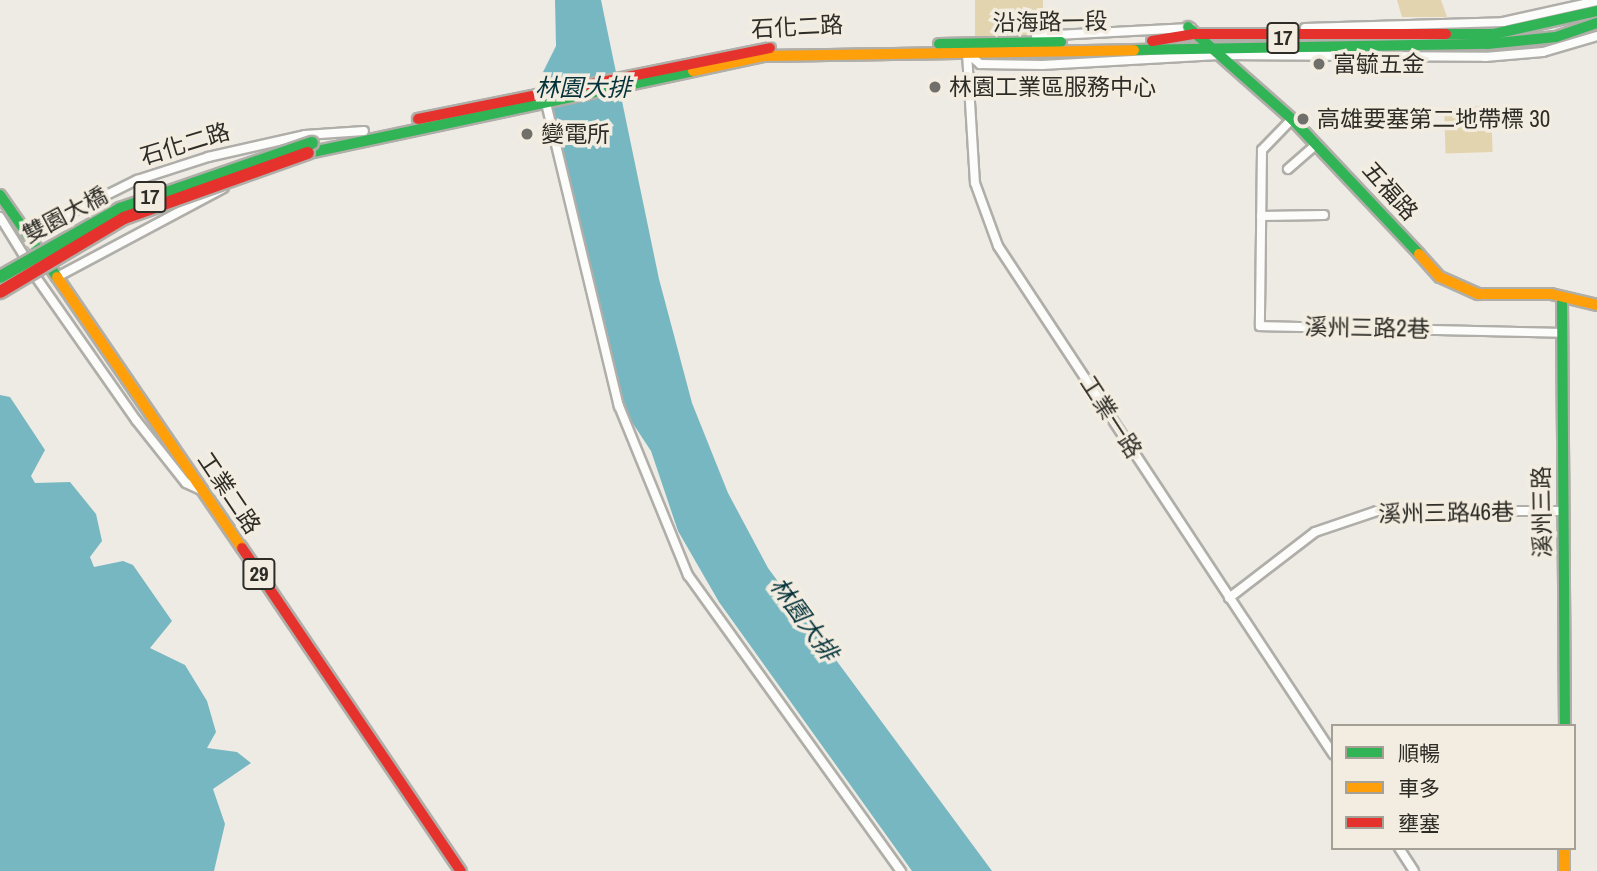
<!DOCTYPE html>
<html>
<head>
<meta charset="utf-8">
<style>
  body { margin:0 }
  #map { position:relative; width:1597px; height:871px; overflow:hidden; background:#eeebe4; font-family:"Archivo Narrow","Noto Sans TC",sans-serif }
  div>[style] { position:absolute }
  .green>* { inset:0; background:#e2d4af; transform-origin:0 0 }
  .water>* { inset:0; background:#77b7c2 }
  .roads { filter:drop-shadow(2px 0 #b0aea9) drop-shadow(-2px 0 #b0aea9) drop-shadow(0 2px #b0aea9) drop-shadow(0 -2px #b0aea9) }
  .street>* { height:8px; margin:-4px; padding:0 4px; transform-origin:4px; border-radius:4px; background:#fcfcfb }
  .fast>* { height:10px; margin:-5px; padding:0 5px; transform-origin:5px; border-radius:5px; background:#30b455 }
  .slow>* { height:10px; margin:-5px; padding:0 5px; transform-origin:5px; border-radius:5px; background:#ff9f0a }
  .jam>* { height:10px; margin:-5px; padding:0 5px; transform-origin:5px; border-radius:5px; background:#e5322d }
  .bridges { filter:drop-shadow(2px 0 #b0aea9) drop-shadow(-2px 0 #b0aea9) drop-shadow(0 2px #b0aea9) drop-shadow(0 -2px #b0aea9) }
  .fast-bridge>* { height:12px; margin:-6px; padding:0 6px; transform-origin:6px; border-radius:6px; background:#30b455 }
  .jam-bridge>* { height:12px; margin:-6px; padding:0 6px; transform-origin:6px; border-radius:6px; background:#e5322d }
  .dots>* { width:19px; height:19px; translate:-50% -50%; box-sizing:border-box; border:4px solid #f2ede0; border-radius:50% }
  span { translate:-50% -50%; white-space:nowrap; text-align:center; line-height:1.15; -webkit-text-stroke:7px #f2ede0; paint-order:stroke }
  .shield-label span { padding:2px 5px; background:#f2ede0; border:2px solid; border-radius:5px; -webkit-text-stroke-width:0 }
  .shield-label { font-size:21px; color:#2e2c27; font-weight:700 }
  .street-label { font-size:23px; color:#2e2c27 }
  .poi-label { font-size:23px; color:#2e2c27 }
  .left { translate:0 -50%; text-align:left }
  .water-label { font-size:24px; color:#04323a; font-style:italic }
  .legend { position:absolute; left:1331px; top:724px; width:245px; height:126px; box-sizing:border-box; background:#f2ede0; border:2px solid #a4a096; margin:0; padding:9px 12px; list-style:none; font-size:21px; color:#2e2c27 }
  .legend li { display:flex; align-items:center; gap:14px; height:35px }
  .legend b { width:35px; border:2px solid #a4a096 }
</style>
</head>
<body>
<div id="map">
  <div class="green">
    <div style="left:975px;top:0;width:68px;height:36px"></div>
    <div style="clip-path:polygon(1397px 0,1441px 0,1447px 17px,1402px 17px)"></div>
    <div style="left:1491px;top:106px;width:46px;height:47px;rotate:88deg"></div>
  </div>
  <div class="water">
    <div style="clip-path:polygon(555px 0,601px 0,659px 279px,692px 403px,728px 493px,768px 568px,992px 871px,912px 871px,719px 602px,678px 531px,651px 451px,624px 410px,543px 72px,556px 46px)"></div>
    <div style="clip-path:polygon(0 395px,10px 397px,45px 450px,31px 476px,35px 483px,70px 482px,96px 514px,102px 541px,90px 557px,94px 567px,123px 561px,133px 565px,172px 621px,150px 648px,185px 665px,207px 701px,216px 732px,207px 748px,237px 752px,251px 763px,213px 789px,225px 824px,214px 871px,0 871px)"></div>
  </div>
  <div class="roads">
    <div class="street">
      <div style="left:1305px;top:28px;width:198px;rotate:-1.7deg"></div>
      <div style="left:1503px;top:22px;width:96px;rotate:-12.6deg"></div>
      <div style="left:1036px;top:36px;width:155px;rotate:-3deg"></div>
      <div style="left:967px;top:53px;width:130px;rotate:86.5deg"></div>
      <div style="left:975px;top:183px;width:67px;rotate:69.9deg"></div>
      <div style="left:998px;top:246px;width:609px;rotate:56.6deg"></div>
      <div style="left:967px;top:53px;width:17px;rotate:40deg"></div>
      <div style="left:980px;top:64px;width:62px;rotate:0.9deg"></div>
      <div style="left:1042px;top:65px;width:177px;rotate:-3.2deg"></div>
      <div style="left:1219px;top:55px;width:266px;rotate:0.4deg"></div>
      <div style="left:1485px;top:57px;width:58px;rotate:-4.9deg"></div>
      <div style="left:1543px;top:52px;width:56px;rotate:-16.5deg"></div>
      <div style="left:546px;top:103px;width:312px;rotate:76.5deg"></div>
      <div style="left:619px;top:406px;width:183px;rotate:67.8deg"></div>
      <div style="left:688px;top:575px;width:365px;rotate:54.3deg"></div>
      <div style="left:1292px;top:119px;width:43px;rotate:134.1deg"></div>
      <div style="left:1262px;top:150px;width:176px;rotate:90.7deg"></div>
      <div style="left:1260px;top:326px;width:299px;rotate:1.3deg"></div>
      <div style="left:1288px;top:169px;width:38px;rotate:-41deg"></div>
      <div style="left:1261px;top:216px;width:63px;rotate:-0.9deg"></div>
      <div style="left:0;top:217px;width:49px;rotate:58.2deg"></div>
      <div style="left:28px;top:234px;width:122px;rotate:-26.4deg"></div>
      <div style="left:137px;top:180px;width:75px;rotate:-17.9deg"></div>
      <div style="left:208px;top:157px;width:99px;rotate:-12.8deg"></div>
      <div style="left:305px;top:135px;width:59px;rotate:-3.9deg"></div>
      <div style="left:31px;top:270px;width:183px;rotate:55deg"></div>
      <div style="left:136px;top:420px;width:80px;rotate:51.6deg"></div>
      <div style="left:186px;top:483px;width:17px;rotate:25deg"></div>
      <div style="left:57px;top:277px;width:189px;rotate:-28.1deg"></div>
      <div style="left:1229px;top:598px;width:108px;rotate:-37.5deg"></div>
      <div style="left:1315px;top:532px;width:65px;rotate:-18.7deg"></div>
      <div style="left:1377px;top:511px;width:185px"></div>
      <div style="left:1399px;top:848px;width:27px;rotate:57deg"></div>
    </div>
    <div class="fast">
      <div style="left:1188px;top:27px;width:139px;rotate:41.5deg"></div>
      <div style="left:1292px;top:119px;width:185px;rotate:46.7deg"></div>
      <div style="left:1446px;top:34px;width:48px"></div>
      <div style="left:1494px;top:34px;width:106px;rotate:-12.6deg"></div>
      <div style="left:939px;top:44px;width:122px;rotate:-0.9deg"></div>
      <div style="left:1134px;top:50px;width:353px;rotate:-1deg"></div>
      <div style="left:1487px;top:44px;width:69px;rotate:-5.8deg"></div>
      <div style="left:1556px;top:37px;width:43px;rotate:-18.9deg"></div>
      <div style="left:308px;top:153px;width:394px;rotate:-12deg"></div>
      <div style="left:0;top:195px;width:100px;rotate:55.2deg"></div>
      <div style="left:1562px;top:298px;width:428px;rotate:89.6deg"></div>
    </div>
    <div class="slow">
      <div style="left:693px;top:71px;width:73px;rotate:-11.9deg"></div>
      <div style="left:764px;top:56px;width:370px;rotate:-0.9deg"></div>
      <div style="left:1419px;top:254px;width:31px;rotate:48deg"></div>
      <div style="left:1440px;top:277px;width:42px;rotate:24.1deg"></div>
      <div style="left:1478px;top:294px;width:73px"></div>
      <div style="left:1551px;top:294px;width:47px;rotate:13.4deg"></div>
      <div style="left:57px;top:277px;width:328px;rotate:55.7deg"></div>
      <div style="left:1564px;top:848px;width:23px;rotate:90deg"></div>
    </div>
    <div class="jam">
      <div style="left:1152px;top:41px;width:43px;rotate:-9.5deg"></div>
      <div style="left:1194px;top:34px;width:252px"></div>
      <div style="left:418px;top:119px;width:359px;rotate:-11.4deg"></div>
      <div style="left:242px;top:548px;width:390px;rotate:55.9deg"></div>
    </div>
  </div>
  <div class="bridges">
    <div class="fast-bridge">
      <div style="left:0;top:277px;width:138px;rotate:-29.5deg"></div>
      <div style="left:120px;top:209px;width:203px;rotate:-19deg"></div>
    </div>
    <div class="jam-bridge">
      <div style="left:0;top:292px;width:144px;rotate:-30.8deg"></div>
      <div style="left:124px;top:218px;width:195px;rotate:-19.5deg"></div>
    </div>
  </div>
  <div class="dots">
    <div style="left:1319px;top:64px;background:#716f69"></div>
    <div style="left:935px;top:87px;background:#716f69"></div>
    <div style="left:1303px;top:119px;background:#716f69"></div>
    <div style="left:527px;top:134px;background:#716f69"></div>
  </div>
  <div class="shield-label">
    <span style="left:1283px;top:38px">17</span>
    <span style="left:150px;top:197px">17</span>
    <span style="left:259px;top:574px">29</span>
  </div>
  <div class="street-label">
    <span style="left:1050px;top:22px;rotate:-1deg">沿海路一段</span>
    <span style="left:797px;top:27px;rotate:-3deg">石化二路</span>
    <span style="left:185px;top:144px;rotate:-17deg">石化二路</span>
    <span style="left:1390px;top:191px;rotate:48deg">五福路</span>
    <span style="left:65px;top:215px;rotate:-28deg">雙園大橋</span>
    <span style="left:1367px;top:328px;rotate:1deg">溪州三路2巷</span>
    <span style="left:1111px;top:417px;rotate:57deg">工業一路</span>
    <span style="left:229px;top:493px;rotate:56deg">工業二路</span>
    <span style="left:1542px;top:512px;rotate:-91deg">溪州三路</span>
    <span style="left:1446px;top:513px;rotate:-1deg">溪州三路46巷</span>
  </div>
  <div class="poi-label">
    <span class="left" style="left:1333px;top:64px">富毓五金</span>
    <span class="left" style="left:949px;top:87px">林園工業區服務中心</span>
    <span class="left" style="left:1317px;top:119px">高雄要塞第二地帶標 30</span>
    <span class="left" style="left:541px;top:134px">變電所</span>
  </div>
  <div class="water-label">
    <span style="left:583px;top:88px">林園大排</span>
    <span style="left:804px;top:619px;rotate:54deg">林園大排</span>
  </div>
  <ul class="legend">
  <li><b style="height:9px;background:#30b455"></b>順暢</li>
  <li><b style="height:9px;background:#ff9f0a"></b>車多</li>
  <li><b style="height:9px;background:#e5322d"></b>壅塞</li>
  </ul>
</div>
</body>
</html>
